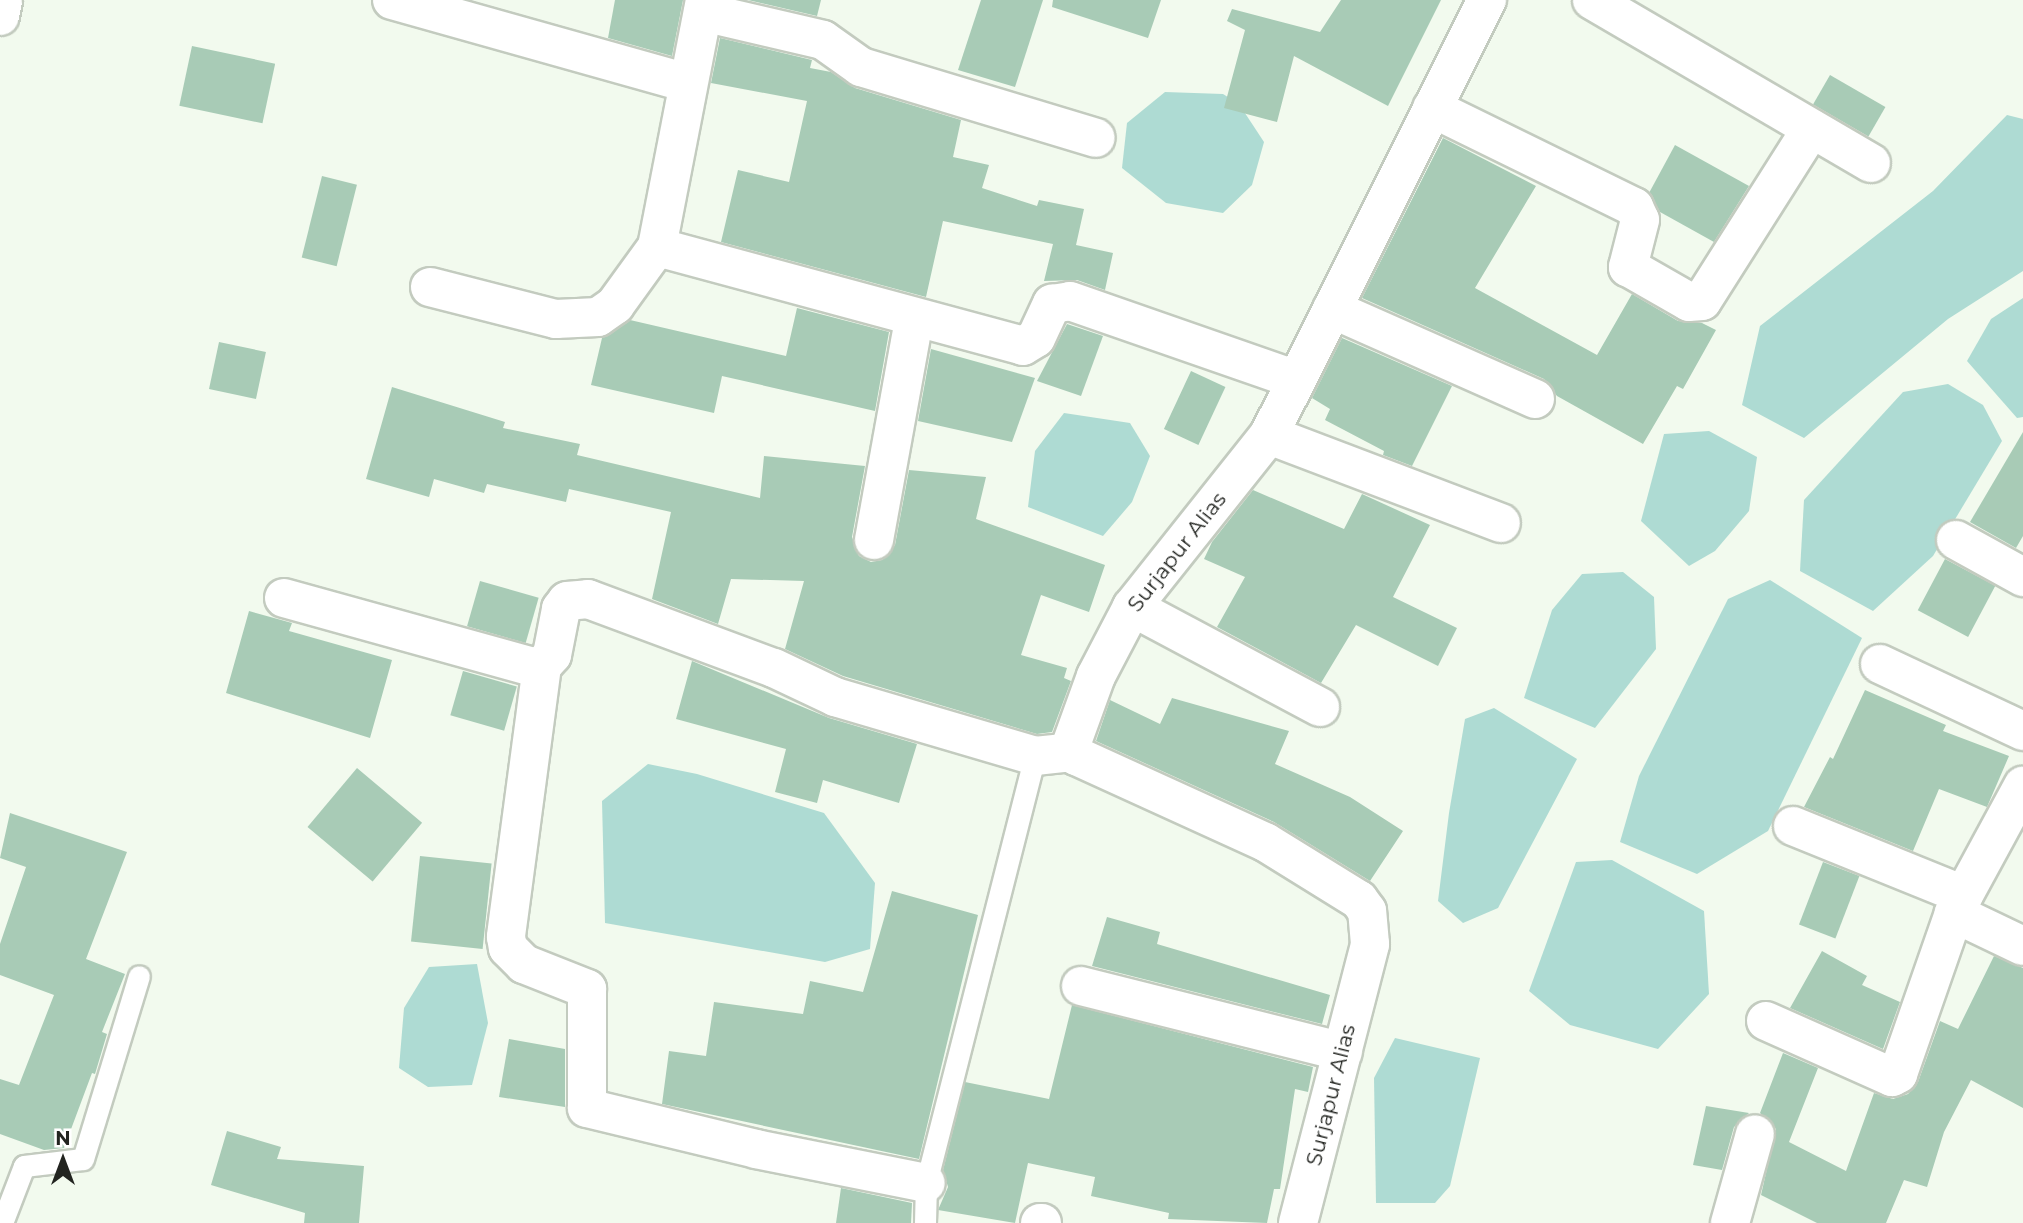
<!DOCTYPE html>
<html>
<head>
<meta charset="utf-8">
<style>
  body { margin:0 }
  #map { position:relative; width:2023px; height:1223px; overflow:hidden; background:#f2faee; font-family:Montserrat,sans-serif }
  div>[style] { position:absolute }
  .water>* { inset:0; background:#aedbd3 }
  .building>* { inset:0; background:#a8cbb6; transform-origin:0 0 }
  .roads { filter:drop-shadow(2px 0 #c3cbbf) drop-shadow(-2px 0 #c3cbbf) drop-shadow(0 2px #c3cbbf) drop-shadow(0 -2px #c3cbbf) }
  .service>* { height:21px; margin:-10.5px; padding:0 10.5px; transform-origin:10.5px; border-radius:10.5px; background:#fff }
  .minor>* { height:38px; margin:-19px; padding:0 19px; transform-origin:19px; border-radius:19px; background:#fff }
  span { translate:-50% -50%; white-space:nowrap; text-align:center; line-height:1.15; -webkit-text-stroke:7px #fff; paint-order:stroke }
  .street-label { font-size:21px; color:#222420 }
  .north { position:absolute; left:28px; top:1125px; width:70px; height:70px; -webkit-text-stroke:5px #fff; paint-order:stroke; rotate:0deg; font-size:19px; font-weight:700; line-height:28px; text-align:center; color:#222420 }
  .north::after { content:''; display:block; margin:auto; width:24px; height:32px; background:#222420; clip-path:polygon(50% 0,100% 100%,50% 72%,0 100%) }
</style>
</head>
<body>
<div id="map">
  <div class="water">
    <div style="clip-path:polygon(1165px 92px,1223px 94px,1239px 104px,1264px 142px,1252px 185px,1223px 213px,1166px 203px,1122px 168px,1127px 123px)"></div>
    <div style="clip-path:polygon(2007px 115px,2023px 119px,2023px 271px,1948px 319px,1804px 438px,1742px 405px,1760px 326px,1933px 191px)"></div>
    <div style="clip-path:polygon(2023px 298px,2023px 417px,2017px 418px,1967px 361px,1991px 319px)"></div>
    <div style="clip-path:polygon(1948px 384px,1983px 405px,2002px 441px,1933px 556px,1873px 611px,1800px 571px,1804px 500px,1903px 392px)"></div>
    <div style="clip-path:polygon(1064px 413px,1130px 423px,1150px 456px,1132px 502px,1103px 536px,1028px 507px,1035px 451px)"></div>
    <div style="clip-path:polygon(1709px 431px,1757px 457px,1749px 511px,1715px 551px,1689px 566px,1641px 521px,1664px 434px)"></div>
    <div style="clip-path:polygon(1623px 572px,1654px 597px,1656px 649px,1595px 728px,1524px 698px,1552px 610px,1582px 574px)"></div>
    <div style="clip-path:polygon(1770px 580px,1862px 638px,1768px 831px,1697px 874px,1620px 842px,1639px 776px,1728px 599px)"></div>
    <div style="clip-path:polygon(1494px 708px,1577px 759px,1498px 908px,1463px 923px,1438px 901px,1449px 813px,1465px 719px)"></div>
    <div style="clip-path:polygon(648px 764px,697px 774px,824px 813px,875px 883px,870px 949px,825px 962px,605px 923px,602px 801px)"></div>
    <div style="clip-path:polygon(1612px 860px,1704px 911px,1709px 994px,1658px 1049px,1570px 1025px,1529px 991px,1576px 862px)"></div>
    <div style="clip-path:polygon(477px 964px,488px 1023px,472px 1085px,428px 1087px,399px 1068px,404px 1008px,429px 967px)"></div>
    <div style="clip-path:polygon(1395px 1038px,1480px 1058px,1450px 1186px,1435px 1203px,1376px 1203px,1374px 1078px)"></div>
  </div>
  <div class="building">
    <div style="clip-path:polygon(615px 0,683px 0,672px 56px,608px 38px)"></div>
    <div style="clip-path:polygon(748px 0,821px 0,817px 16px)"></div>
    <div style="clip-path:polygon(981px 0,1043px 0,1015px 87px,958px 70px)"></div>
    <div style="clip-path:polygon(1053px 0,1161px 0,1148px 38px,1052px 7px)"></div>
    <div style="clip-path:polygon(1341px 0,1441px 0,1388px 106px,1294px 56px,1277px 122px,1224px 108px,1245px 30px,1227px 21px,1232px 9px,1320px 32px)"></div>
    <div style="clip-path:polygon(720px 38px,812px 60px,810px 68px,831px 72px,855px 88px,961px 120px,953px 157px,989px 165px,982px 188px,1037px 206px,1039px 200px,1084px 209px,1076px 245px,1113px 253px,1105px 290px,1077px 280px,1044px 281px,1053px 244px,943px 221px,926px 297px,721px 242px,738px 170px,789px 182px,807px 101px,711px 83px)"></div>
    <div style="left:192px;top:46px;width:85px;height:61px;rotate:12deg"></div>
    <div style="left:1830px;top:75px;width:64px;height:34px;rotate:30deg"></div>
    <div style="clip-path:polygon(1443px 138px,1536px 186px,1475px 288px,1597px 355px,1632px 294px,1678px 321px,1702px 323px,1716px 330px,1683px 389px,1677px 386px,1643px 444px,1557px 396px,1544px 379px,1362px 298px)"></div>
    <div style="clip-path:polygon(1675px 145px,1749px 186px,1714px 242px,1660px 212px,1649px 193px)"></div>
    <div style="left:322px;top:176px;width:36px;height:84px;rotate:14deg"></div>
    <div style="clip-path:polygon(797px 308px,889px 332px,875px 411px,722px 376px,714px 413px,591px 385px,602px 338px,630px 320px,786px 356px)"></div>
    <div style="clip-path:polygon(1067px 324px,1103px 336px,1081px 396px,1037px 381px)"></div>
    <div style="clip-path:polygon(1342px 338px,1452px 386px,1412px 466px,1383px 455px,1384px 451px,1325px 420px,1330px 409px,1312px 398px)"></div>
    <div style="left:219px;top:342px;width:48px;height:48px;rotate:12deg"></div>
    <div style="clip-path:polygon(931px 349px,1035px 378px,1012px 442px,918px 421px)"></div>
    <div style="left:1191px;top:371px;width:38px;height:64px;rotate:25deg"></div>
    <div style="clip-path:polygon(392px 387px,505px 422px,503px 428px,580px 444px,577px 455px,760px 498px,764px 456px,865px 466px,852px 537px,859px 556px,871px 562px,882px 560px,895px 545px,909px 470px,986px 477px,976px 519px,1105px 565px,1089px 612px,1041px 595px,1021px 655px,1067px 668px,1064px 678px,1071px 681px,1052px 732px,1037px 734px,843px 676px,785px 649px,804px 581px,731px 579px,718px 624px,652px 599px,671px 512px,569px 489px,566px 502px,487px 484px,484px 493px,434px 479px,429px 497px,366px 479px)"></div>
    <div style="clip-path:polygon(2023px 432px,2023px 536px,2016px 548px,1970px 522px)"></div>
    <div style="clip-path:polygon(1253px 490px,1344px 529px,1362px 494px,1430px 525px,1393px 597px,1457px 628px,1438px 666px,1356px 625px,1321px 683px,1217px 627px,1245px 577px,1204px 559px,1212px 542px)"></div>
    <div style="left:1945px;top:559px;width:57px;height:58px;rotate:28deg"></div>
    <div style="left:480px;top:581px;width:61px;height:47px;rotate:16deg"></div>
    <div style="clip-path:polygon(249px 611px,292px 623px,289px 631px,392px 660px,370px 738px,226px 693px)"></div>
    <div style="clip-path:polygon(692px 661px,829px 718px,917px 744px,899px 803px,823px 780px,817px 803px,775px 792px,786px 749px,676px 719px)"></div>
    <div style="left:463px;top:671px;width:56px;height:46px;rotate:16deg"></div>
    <div style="clip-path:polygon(1865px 690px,1946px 725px,1943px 731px,2009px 756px,1987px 807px,1939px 789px,1913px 851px,1804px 807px,1830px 757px,1833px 759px)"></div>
    <div style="clip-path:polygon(1172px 698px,1289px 731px,1275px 764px,1350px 797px,1403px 831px,1370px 881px,1274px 822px,1096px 741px,1110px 700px,1160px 724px)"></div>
    <div style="left:357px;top:768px;width:85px;height:77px;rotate:40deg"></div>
    <div style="clip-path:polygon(10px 813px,127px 852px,86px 959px,125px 974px,102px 1032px,107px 1034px,95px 1074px,92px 1073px,64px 1148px,44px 1150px,0 1134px,0 1079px,19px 1085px,54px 995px,0 975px,0 944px,26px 867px,0 858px)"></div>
    <div style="left:420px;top:856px;width:72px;height:86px;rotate:6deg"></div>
    <div style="left:1823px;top:862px;width:39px;height:67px;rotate:21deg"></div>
    <div style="clip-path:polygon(892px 891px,978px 915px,919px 1159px,662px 1104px,669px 1051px,706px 1056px,714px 1002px,803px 1014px,810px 981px,863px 992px)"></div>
    <div style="clip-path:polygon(1107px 917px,1160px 932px,1157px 944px,1330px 995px,1322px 1024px,1092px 966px)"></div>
    <div style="clip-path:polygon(1822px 951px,1867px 976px,1862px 985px,1900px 1002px,1883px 1049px,1790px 1008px)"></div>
    <div style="clip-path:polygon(1994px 956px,2023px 968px,2023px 1108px,1971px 1080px,1944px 1132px,1927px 1187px,1904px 1180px,1886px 1223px,1817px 1223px,1761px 1195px,1776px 1129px,1760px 1113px,1783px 1053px,1818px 1068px,1789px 1142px,1846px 1171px,1874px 1093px,1893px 1099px,1908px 1094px,1918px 1082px,1940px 1021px,1958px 1029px)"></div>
    <div style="clip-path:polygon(1072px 1005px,1313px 1067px,1308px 1092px,1295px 1089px,1280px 1189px,1274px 1189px,1267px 1223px,1168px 1219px,1169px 1213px,1091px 1196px,1095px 1177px,1028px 1163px,1015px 1223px,938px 1210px,948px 1187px,943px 1170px,965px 1082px,1049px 1099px)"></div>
    <div style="clip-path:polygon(509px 1039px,565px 1049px,565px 1107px,499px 1097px)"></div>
    <div style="clip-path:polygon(1706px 1106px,1749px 1113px,1734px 1127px,1722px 1170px,1693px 1165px)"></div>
    <div style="clip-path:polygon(227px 1131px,281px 1147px,277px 1159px,364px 1166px,359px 1223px,304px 1223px,305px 1213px,211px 1185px)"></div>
    <div style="clip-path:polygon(841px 1188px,912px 1203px,911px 1223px,836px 1223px)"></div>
  </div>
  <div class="roads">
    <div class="service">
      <div style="left:2px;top:1223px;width:61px;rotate:-68.9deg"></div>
      <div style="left:24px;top:1166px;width:59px;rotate:-6.8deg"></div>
      <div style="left:83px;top:1159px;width:191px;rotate:-73deg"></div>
      <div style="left:925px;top:1223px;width:40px;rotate:-88.6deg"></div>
      <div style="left:926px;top:1183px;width:441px;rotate:-75.7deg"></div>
    </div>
    <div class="minor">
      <div style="left:392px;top:0;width:307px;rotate:15.7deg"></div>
      <div style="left:1592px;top:0;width:323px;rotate:30.3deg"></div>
      <div style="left:703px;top:12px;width:123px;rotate:13.1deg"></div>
      <div style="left:823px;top:40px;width:47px;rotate:35.4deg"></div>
      <div style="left:861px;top:67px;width:245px;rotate:16.8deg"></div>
      <div style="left:0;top:16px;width:16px;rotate:-79deg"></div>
      <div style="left:1432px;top:108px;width:225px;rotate:26.1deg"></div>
      <div style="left:1634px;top:207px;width:14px;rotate:65deg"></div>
      <div style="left:1640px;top:220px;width:49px;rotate:104.3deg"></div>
      <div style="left:1628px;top:267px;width:70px;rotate:29.8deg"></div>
      <div style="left:1689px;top:302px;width:13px;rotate:-4deg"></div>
      <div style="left:1702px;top:301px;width:204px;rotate:-57.6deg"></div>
      <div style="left:657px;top:247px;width:379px;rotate:15.1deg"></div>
      <div style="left:1023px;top:346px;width:15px;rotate:-32deg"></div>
      <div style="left:1036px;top:338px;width:38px;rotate:-65deg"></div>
      <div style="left:1052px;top:304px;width:18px;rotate:-9deg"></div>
      <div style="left:1070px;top:301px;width:240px;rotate:19.2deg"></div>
      <div style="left:430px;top:287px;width:130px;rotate:14.3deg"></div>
      <div style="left:556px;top:319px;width:42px;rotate:-2.7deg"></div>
      <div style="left:598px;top:317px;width:21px;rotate:-35deg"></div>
      <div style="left:615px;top:305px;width:72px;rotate:-54.1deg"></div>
      <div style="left:657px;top:247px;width:252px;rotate:-79deg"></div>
      <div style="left:1332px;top:309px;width:222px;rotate:23.9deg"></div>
      <div style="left:1269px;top:435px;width:248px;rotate:20.8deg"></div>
      <div style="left:874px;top:540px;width:225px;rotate:-79.7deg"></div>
      <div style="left:1956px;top:540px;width:77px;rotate:28.9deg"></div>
      <div style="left:284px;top:598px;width:257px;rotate:15.5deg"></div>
      <div style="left:532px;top:667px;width:10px;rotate:-6deg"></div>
      <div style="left:542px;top:666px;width:15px;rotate:-48deg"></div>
      <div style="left:552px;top:655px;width:47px;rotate:-78.9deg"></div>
      <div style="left:561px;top:609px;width:10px;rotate:-53deg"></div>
      <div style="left:567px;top:601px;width:21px;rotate:-5deg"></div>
      <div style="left:588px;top:599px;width:198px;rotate:20.4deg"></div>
      <div style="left:774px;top:668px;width:68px;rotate:25.4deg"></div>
      <div style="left:835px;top:697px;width:209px;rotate:16.4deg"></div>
      <div style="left:1035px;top:756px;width:37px;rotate:-6deg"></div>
      <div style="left:1132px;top:607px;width:213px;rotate:28deg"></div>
      <div style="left:1880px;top:664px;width:158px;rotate:25.1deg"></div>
      <div style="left:542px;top:666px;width:273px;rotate:97.6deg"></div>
      <div style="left:506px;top:937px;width:11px;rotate:80deg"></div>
      <div style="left:508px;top:948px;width:23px;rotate:45deg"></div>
      <div style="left:524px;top:964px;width:68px;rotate:21.6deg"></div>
      <div style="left:587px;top:989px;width:119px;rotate:90deg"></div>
      <div style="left:587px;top:1108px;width:174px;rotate:13.6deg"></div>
      <div style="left:756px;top:1149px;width:173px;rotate:11.3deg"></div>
      <div style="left:1793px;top:826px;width:184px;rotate:22deg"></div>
      <div style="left:1954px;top:913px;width:76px;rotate:25.6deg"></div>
      <div style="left:1081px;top:986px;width:270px;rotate:14.1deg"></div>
      <div style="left:1766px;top:1021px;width:138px;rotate:24deg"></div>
      <div style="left:1892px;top:1077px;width:7px;rotate:-27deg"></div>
      <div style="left:1898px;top:1074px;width:170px;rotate:-70.8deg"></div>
      <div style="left:1954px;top:913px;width:145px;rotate:-61.5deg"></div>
      <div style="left:1040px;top:1223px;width:2px"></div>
      <div style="left:1298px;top:1223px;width:288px;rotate:-75.5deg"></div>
      <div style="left:1370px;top:944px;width:33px;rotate:-95deg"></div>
      <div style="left:1367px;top:911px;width:14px;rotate:-126deg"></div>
      <div style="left:1359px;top:900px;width:110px;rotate:-148.3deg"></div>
      <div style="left:1265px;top:842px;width:208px;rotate:-155.5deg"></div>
      <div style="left:1076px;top:756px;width:12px;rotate:-114deg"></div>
      <div style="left:1071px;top:745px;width:73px;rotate:-70.1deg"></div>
      <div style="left:1096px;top:676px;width:78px;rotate:-62.4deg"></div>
      <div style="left:1132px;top:607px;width:220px;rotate:-51.5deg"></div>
      <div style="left:1269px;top:435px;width:487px;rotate:-63.4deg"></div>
      <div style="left:1730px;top:1223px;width:92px;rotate:-74.3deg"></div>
    </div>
  </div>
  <div class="street-label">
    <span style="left:1177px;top:552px;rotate:-52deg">Surjapur Alias</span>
    <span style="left:1331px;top:1095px;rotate:-76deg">Surjapur Alias</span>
  </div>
  <div class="north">N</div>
</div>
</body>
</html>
